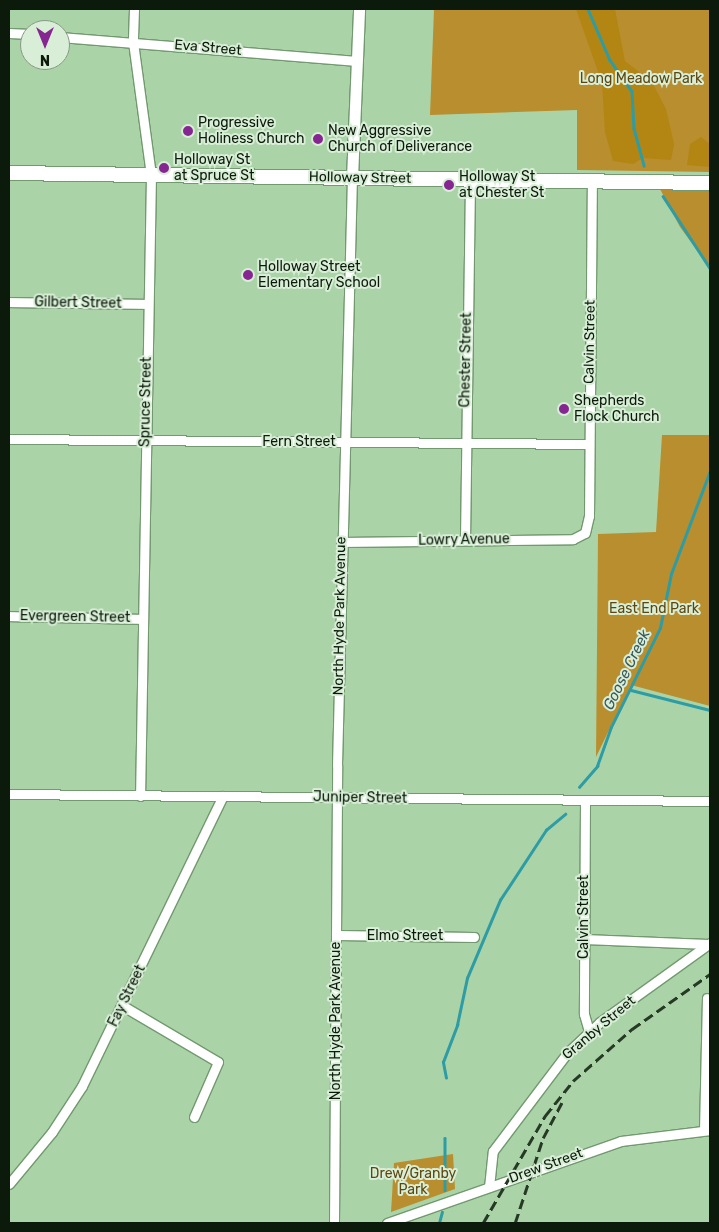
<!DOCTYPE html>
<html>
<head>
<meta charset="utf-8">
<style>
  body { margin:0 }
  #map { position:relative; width:719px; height:1232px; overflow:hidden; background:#aad4a7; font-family:Rubik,sans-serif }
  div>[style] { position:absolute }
  .green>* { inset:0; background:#b98e2e }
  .forest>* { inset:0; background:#b38513 }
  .stream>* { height:2.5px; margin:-1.25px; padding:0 1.25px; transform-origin:1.25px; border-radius:1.25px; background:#2e9ca5 }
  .roads { filter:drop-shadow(1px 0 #72996f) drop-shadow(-1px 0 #72996f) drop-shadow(0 1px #72996f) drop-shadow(0 -1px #72996f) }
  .minor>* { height:9px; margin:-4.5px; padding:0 4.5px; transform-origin:4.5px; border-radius:4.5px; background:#fff }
  .tertiary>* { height:11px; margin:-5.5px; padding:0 5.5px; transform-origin:5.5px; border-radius:5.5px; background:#fff }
  .primary>* { height:14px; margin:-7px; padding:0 7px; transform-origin:7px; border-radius:7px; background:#fff }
  .rail>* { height:2.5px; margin-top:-1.25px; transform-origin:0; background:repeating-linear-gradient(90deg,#263924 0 10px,transparent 0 15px) }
  .dots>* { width:14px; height:14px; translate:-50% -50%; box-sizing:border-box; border:2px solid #d9eed7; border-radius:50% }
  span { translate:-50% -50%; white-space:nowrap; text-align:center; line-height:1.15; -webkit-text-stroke:4px #d9eed7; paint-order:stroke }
  .street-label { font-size:14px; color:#0b1a0a }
  .park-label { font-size:14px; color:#5e460f }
  .poi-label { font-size:14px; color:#0b1a0a }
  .left { translate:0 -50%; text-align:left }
  .water-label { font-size:15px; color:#38585b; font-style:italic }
  .frame { position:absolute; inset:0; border:10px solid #0b1a0a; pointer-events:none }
  .north { position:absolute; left:20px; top:20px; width:50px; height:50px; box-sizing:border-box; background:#d9eed7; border:1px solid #879985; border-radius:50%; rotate:180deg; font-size:14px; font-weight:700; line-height:20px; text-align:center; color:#0b1a0a }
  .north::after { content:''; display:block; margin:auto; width:18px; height:22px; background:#852691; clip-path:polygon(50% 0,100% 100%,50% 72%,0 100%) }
</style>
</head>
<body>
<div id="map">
  <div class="green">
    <div style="clip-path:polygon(434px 9px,710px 9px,710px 172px,577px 170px,577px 110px,430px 115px)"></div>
    <div style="clip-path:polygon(660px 189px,710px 190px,710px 268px,680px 227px)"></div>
    <div style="clip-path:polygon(662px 435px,710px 435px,710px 706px,631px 685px,596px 757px,598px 534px,656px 532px)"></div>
    <div style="clip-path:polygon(453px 1154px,455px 1189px,391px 1212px,394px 1163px)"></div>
  </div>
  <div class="forest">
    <div style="clip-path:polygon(576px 9px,615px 9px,625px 61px,652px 82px,666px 109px,674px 144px,671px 160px,643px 158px,633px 164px,613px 161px,605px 132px,602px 83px)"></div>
    <div style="clip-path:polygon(701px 137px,710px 144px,710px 167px,687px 165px,690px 144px)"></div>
  </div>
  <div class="stream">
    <div style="left:588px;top:9px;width:56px;rotate:66.7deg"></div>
    <div style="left:610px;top:60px;width:38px;rotate:55deg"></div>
    <div style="left:632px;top:91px;width:37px;rotate:87deg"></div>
    <div style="left:634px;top:128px;width:39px;rotate:75deg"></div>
    <div style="left:663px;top:196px;width:86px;rotate:56.9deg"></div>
    <div style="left:631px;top:690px;width:81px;rotate:14.2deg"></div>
    <div style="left:579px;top:787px;width:28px;rotate:-49deg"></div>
    <div style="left:597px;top:766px;width:41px;rotate:-70.3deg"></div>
    <div style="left:611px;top:727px;width:110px;rotate:-63.7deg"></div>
    <div style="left:660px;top:628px;width:55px;rotate:-78.5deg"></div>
    <div style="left:671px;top:574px;width:110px;rotate:-69.3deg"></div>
    <div style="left:446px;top:1078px;width:16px;rotate:-101deg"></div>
    <div style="left:443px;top:1062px;width:40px;rotate:-69deg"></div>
    <div style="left:457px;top:1025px;width:48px;rotate:-78deg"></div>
    <div style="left:467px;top:978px;width:85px;rotate:-67.1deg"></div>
    <div style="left:500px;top:900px;width:84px;rotate:-56.7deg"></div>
    <div style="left:546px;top:830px;width:25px;rotate:-40deg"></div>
    <div style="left:445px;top:1138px;width:52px;rotate:90deg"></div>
    <div style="left:439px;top:1223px;width:11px;rotate:-75deg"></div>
  </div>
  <div class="roads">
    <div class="minor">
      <div style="left:134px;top:9px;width:33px;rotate:92deg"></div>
      <div style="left:133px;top:42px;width:134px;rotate:82.3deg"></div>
      <div style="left:151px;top:175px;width:621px;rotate:91.01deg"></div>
      <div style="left:9px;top:33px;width:21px;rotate:3deg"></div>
      <div style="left:60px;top:37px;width:298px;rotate:4.6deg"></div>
      <div style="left:9px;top:302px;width:139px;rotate:0.8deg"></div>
      <div style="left:9px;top:439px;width:580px;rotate:0.49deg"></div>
      <div style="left:465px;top:540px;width:360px;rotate:-89.2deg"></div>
      <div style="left:341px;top:542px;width:232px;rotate:-0.7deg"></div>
      <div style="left:573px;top:539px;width:13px;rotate:-27deg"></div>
      <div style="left:585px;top:533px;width:17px;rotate:-77deg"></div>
      <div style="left:589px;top:516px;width:335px;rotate:-89.5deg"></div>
      <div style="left:9px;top:616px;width:133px;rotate:1.3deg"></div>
      <div style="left:9px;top:794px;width:701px;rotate:0.57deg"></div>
      <div style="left:585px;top:801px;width:213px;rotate:90.3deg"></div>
      <div style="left:584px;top:1014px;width:19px;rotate:74deg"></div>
      <div style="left:337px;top:935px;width:137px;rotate:0.8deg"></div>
      <div style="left:584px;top:939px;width:124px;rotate:2.3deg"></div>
      <div style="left:123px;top:1006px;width:110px;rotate:30.5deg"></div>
      <div style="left:218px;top:1062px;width:60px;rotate:113.6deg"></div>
      <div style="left:704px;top:1130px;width:132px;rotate:-88.7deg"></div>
      <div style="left:9px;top:1184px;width:67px;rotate:-50.4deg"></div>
      <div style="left:52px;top:1132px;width:55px;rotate:-56.9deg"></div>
      <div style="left:82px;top:1086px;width:322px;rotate:-64.1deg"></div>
      <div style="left:489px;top:1187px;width:36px;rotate:-84deg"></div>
      <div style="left:493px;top:1151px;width:123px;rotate:-52.9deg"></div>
      <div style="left:567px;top:1053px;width:45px;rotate:-43.2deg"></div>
      <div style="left:600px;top:1022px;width:135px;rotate:-35.7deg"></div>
      <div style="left:334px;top:1223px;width:458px;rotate:-89.6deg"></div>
      <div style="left:337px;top:765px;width:587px;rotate:-88.54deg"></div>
      <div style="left:387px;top:1223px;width:248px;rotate:-19.3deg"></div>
      <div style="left:621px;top:1141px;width:90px;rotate:-7deg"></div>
    </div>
    <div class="tertiary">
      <div style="left:352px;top:178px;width:169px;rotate:-87.6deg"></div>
    </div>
    <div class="primary">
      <div style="left:9px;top:173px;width:701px;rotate:0.82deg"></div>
    </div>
  </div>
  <div class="rail">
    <div style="left:483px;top:1223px;width:124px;rotate:-59.9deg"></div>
    <div style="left:545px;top:1116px;width:45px;rotate:-51.3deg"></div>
    <div style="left:573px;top:1081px;width:79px;rotate:-41.4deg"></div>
    <div style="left:632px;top:1029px;width:95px;rotate:-35.2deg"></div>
    <div style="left:515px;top:1223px;width:89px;rotate:-71.8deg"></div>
    <div style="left:543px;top:1138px;width:40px;rotate:-62deg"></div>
  </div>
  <div class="dots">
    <div style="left:188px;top:131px;background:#852691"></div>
    <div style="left:318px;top:139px;background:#852691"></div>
    <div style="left:164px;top:168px;background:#852691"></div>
    <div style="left:449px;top:185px;background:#852691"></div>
    <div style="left:248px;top:275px;background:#852691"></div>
    <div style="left:564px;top:409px;background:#852691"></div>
  </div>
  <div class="street-label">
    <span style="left:208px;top:48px;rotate:5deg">Eva Street</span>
    <span style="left:360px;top:178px;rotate:1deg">Holloway Street</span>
    <span style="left:78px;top:303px;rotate:1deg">Gilbert Street</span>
    <span style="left:590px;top:342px;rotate:-89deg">Calvin Street</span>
    <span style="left:466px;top:360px;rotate:-89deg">Chester Street</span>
    <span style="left:146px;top:402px;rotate:-89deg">Spruce Street</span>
    <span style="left:299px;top:442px">Fern Street</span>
    <span style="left:464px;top:540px;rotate:-1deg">Lowry Avenue</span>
    <span style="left:340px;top:616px;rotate:-89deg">North Hyde Park Avenue</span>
    <span style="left:75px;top:617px;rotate:1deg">Evergreen Street</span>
    <span style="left:360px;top:798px;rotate:1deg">Juniper Street</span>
    <span style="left:584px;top:917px;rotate:-90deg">Calvin Street</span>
    <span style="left:405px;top:936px">Elmo Street</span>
    <span style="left:127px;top:996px;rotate:-64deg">Fay Street</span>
    <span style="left:336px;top:1021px;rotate:-90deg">North Hyde Park Avenue</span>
    <span style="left:599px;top:1028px;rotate:-40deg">Granby Street</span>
    <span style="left:546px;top:1166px;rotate:-20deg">Drew Street</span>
  </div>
  <div class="park-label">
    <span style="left:641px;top:79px">Long Meadow Park</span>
    <span style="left:654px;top:609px">East End Park</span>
    <span style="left:413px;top:1182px">Drew/Granby<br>Park</span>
  </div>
  <div class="poi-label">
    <span class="left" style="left:198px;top:131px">Progressive<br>Holiness Church</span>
    <span class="left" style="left:328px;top:139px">New Aggressive<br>Church of Deliverance</span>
    <span class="left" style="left:174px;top:168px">Holloway St<br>at Spruce St</span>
    <span class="left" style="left:459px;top:185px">Holloway St<br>at Chester St</span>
    <span class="left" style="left:258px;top:275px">Holloway Street<br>Elementary School</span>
    <span class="left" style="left:574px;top:409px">Shepherds<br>Flock Church</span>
  </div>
  <div class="water-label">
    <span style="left:627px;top:670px;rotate:-64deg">Goose Creek</span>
  </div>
  <div class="frame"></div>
  <div class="north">N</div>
</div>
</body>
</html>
